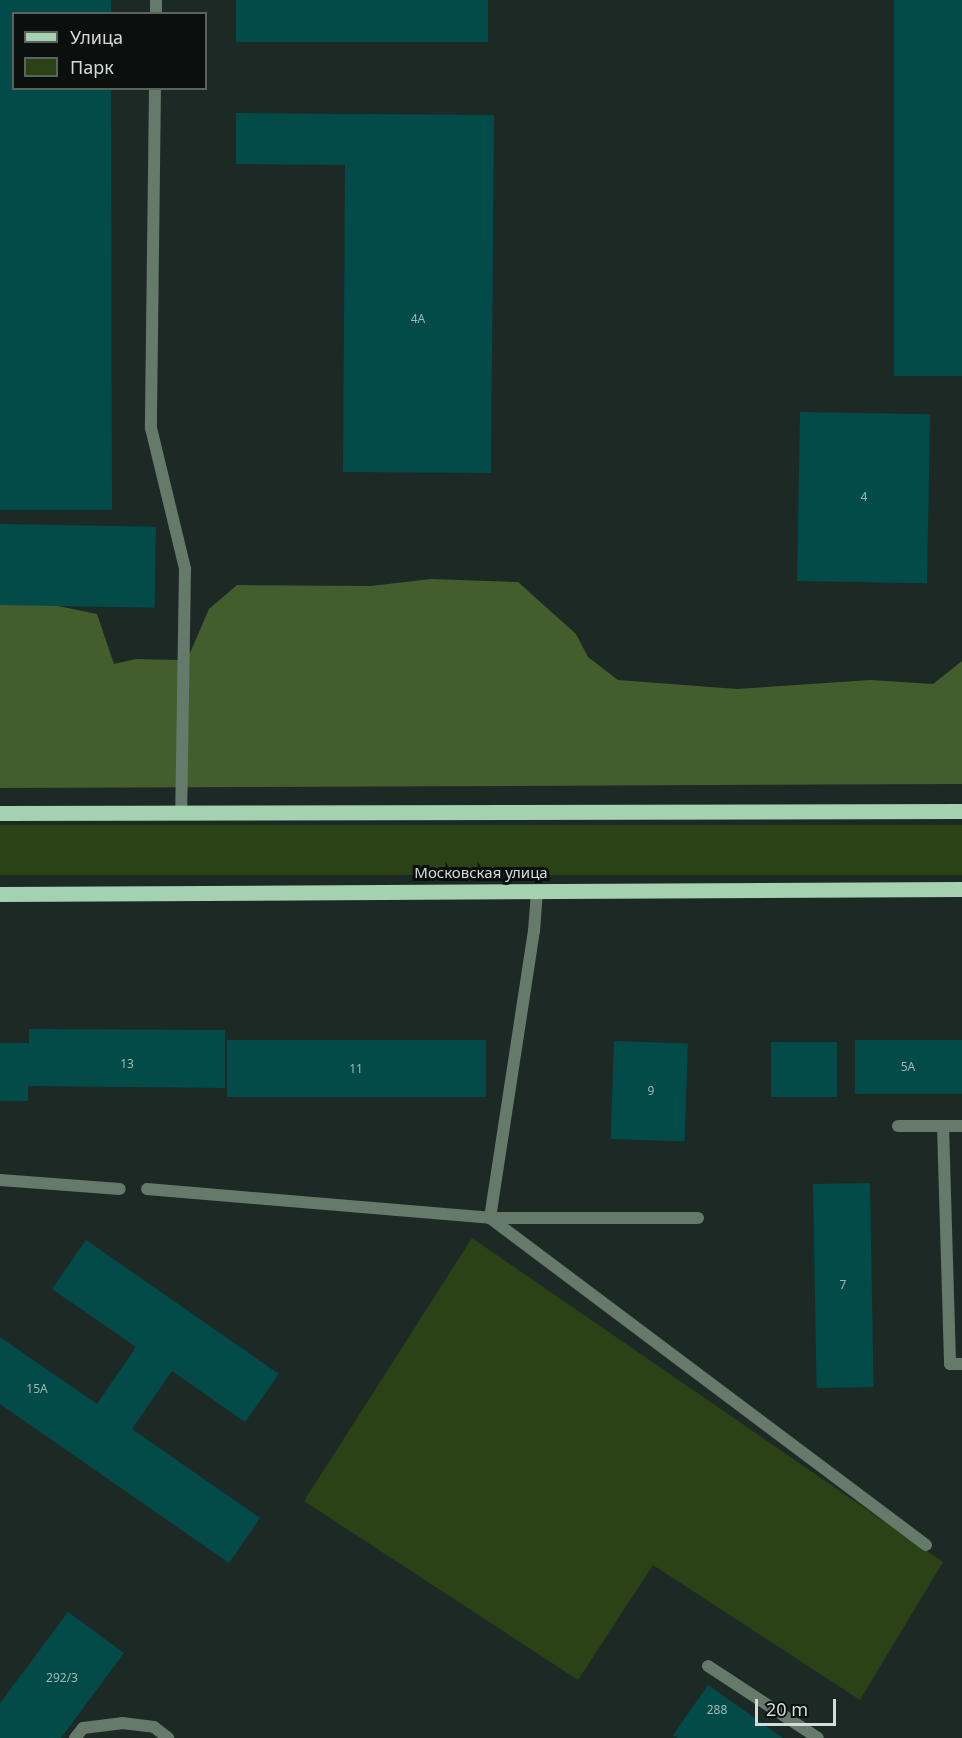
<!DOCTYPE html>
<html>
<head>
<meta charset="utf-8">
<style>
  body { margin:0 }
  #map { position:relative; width:962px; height:1738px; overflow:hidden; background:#1d2925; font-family:"Noto Sans",sans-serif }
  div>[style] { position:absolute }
  .green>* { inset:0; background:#2b4217; transform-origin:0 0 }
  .forest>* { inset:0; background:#435d2d }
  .building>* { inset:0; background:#024b49; transform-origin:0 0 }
  .lane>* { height:12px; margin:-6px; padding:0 6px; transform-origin:6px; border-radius:6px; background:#657a6a }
  .street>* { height:12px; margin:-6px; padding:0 6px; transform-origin:6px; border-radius:6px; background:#657a6a }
  .primary>* { height:15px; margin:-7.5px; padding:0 7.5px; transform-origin:7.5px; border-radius:7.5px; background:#a4d1af }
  span { translate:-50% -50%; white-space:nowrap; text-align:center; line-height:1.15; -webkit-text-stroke:6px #0b100e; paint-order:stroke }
  .number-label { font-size:12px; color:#a0b8b5 }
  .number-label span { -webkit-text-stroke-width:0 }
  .street-label { font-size:15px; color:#d4dcd9 }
  .legend { position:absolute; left:12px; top:12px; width:195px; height:78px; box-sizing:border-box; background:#0b100e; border:2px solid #5b625f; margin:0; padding:8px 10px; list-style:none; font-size:18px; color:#d4dcd9 }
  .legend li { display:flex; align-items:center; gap:12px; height:30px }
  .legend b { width:30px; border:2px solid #5b625f }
  .scale { position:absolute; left:755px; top:1699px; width:81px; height:27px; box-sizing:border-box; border:3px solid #d4dcd9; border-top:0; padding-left:8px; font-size:18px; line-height:21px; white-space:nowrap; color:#d4dcd9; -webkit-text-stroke:4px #0b100e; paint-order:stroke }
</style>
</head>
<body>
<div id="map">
  <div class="green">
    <div style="left:962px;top:825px;width:50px;height:962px;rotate:90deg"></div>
    <div style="clip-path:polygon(472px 1238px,943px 1562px,860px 1700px,653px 1565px,578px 1680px,304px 1501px)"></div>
  </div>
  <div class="forest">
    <div style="clip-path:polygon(431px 579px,518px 582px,576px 634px,588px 657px,618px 680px,737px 689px,870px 680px,933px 684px,962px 661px,962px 784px,0 788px,0 605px,53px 605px,97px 614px,114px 664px,136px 659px,179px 660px,190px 653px,209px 609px,237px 585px,371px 586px)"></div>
  </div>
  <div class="building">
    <div style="clip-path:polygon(0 0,111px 0,111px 14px,14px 14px,14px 88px,111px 88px,112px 510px,0 510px)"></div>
    <div style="left:236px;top:0;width:252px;height:42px"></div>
    <div style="left:894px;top:0;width:68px;height:376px"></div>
    <div style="clip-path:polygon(236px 113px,494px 115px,491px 473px,343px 472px,345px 165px,236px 164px)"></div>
    <div style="left:800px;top:412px;width:130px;height:169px;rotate:1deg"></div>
    <div style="left:0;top:524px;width:156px;height:81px;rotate:1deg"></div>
    <div style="clip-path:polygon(29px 1029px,225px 1030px,225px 1088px,28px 1086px,28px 1101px,0 1101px,0 1043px,29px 1043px)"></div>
    <div style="left:227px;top:1040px;width:259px;height:57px"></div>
    <div style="left:855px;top:1040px;width:107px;height:54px"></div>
    <div style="left:614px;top:1041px;width:74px;height:98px;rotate:2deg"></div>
    <div style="left:771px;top:1042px;width:66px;height:55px"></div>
    <div style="left:870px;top:1183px;width:204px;height:57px;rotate:89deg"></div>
    <div style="clip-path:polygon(86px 1240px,279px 1374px,245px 1422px,172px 1371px,132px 1429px,260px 1518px,229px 1563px,0 1404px,0 1337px,97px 1404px,136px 1347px,52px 1289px)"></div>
    <div style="clip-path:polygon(68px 1612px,124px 1653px,61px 1738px,0 1738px,0 1703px)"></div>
    <div style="clip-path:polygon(708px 1685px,783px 1738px,678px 1738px,673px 1735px)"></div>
  </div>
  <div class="lane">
    <div style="left:156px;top:14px;width:14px;rotate:-90deg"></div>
    <div style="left:155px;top:88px;width:340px;rotate:90.7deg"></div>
    <div style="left:151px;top:428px;width:145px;rotate:76.4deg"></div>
    <div style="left:185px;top:569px;width:244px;rotate:90.9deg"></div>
    <div style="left:898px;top:1126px;width:64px"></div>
    <div style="left:943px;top:1126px;width:238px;rotate:88.3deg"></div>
    <div style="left:950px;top:1364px;width:12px"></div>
    <div style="left:0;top:1180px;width:120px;rotate:4.3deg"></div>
    <div style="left:490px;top:1218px;width:208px"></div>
    <div style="left:708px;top:1666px;width:131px;rotate:33.2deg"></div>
    <div style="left:75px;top:1738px;width:13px;rotate:-51deg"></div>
    <div style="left:83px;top:1728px;width:39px;rotate:-7deg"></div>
    <div style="left:122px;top:1723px;width:32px;rotate:7deg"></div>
    <div style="left:154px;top:1727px;width:18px;rotate:38deg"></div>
  </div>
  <div class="street">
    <div style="left:147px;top:1189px;width:344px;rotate:4.8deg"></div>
    <div style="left:490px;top:1218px;width:290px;rotate:-81.3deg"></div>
    <div style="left:534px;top:931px;width:40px;rotate:-85.7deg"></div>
    <div style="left:490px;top:1218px;width:545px;rotate:36.87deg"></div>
  </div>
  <div class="primary">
    <div style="left:0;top:813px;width:962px;rotate:-0.12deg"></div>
    <div style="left:0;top:894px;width:962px;rotate:-0.3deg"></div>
  </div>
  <div class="number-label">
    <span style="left:418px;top:319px">4А</span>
    <span style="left:864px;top:497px">4</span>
    <span style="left:127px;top:1064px">13</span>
    <span style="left:908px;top:1067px">5А</span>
    <span style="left:356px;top:1069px">11</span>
    <span style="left:651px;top:1091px">9</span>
    <span style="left:843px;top:1285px">7</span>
    <span style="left:37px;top:1389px">15А</span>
    <span style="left:62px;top:1678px">292/3</span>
    <span style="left:717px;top:1710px">288</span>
  </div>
  <div class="street-label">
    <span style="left:481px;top:873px">Московская улица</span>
  </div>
  <ul class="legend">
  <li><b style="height:8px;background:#a4d1af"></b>Улица</li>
  <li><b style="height:16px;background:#2b4217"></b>Парк</li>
  </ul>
  <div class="scale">20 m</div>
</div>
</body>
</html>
